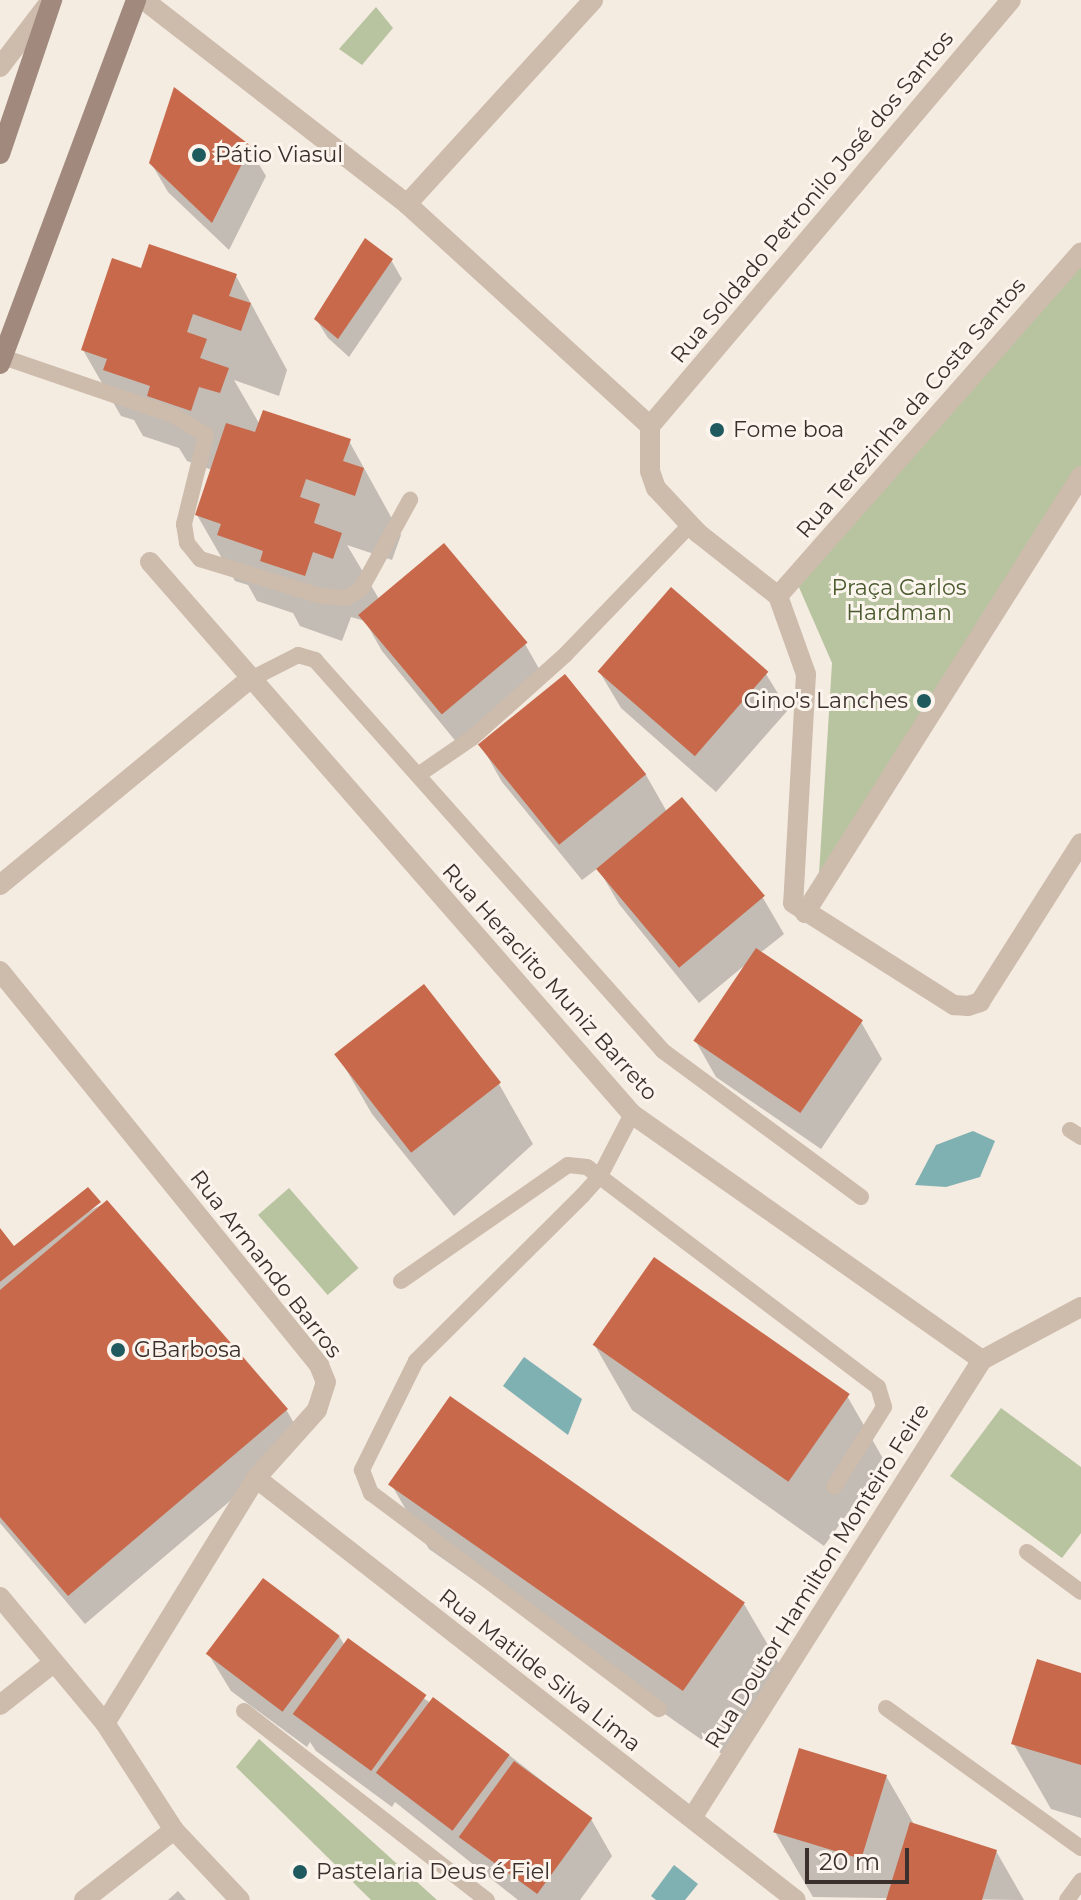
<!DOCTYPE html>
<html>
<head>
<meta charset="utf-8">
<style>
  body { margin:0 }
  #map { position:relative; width:1081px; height:1900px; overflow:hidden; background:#f4ebe1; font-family:Montserrat,sans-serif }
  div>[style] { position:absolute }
  .green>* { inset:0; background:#b8c4a0; transform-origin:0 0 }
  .water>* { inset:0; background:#7fb0b2 }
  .shadow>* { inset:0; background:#0003 }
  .building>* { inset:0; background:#c8694b; transform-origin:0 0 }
  .service>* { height:16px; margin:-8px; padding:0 8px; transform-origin:8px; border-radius:8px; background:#cdbbac }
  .minor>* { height:20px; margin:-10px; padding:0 10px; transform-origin:10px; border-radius:10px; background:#cdbbac }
  .tertiary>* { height:20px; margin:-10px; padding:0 10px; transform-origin:10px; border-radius:10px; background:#cdbbac }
  .secondary>* { height:20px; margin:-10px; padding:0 10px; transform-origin:10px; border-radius:10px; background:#a18a7d }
  .dots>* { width:22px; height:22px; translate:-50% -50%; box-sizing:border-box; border:4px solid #fbf5ee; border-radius:50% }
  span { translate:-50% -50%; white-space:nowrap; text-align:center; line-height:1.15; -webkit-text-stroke:6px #fbf5ee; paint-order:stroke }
  .poi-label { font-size:22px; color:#3b302b }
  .left { translate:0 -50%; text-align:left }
  .right { translate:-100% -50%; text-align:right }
  .street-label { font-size:22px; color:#3b302b }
  .park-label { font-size:22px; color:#4a5a2e }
  .scale { position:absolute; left:805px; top:1848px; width:104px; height:36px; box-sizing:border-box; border:4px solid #3b302b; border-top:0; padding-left:10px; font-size:24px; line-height:28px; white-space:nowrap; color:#3b302b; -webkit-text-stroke:6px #fbf5ee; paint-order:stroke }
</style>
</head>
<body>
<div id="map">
  <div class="green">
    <div style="clip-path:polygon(376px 7px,393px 28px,362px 65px,339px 49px)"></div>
    <div style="clip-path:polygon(1081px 259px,1081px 470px,818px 890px,832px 663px,798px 585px)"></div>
    <div style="left:289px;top:1188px;width:106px;height:41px;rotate:49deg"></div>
    <div style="clip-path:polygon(1001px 1408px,1081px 1467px,1081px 1533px,1062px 1558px,950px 1476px)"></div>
    <div style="clip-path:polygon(259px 1739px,437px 1900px,371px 1900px,236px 1767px)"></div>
  </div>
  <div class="water">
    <div style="clip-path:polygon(973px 1131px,995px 1141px,980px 1177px,946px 1187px,915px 1185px,936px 1145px)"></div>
    <div style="clip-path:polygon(524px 1357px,582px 1399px,568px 1435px,503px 1386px)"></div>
    <div style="clip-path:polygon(674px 1865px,698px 1884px,685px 1900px,656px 1900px,651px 1896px)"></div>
  </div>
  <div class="shadow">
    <div style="clip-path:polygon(249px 148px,266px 176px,229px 250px,168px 192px,151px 163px)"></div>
    <div style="clip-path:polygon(391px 260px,402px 279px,349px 357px,328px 338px,316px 319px)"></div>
    <div style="clip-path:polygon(142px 270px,236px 276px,287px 370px,279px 396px,234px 380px,260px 425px,349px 441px,401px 535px,392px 560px,347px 545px,379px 599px,525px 644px,546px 681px,462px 749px,382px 651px,365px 621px,351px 617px,342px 641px,300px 626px,293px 613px,257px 601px,248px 585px,235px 581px,197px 515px,212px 470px,187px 461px,179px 448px,143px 436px,134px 420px,121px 416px,83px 350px)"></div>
    <div style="clip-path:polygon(599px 671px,766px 674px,788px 710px,716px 792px,621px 708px)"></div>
    <div style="clip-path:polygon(565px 677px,646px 775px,667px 812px,682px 800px,763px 898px,784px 934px,760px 953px,861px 1022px,882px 1059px,821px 1149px,716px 1077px,695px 1040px,745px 965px,699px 1003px,619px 904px,598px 868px,582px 880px,502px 782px,481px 745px)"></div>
    <div style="clip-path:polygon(337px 1054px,499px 1084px,533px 1144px,454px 1216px,372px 1114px)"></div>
    <div style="clip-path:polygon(107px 1202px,287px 1411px,303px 1439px,85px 1624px,0 1523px,0 1231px,14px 1249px)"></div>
    <div style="clip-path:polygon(594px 1344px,847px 1396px,885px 1462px,824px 1546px,632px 1410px)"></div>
    <div style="clip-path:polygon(391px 1484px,744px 1604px,782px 1669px,722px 1754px,429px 1549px)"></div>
    <div style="clip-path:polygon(339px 1636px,345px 1646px,509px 1755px,591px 1819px,612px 1856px,580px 1900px,518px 1900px,395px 1802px,392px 1807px,316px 1751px,310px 1742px,307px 1747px,231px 1691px,209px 1655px)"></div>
    <div style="clip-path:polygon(1081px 1675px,1081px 1818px,1051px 1809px,1013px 1743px)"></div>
    <div style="clip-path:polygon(886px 1776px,915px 1826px,996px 1851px,1024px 1900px,813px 1897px,775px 1832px)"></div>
    <div style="clip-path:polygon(178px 1891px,186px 1900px,168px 1900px)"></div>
  </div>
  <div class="building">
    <div style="clip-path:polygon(174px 87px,251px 146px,212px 223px,149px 163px)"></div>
    <div style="clip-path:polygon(365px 238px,393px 259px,338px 339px,314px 319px)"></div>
    <div style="clip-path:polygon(149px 244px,237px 274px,229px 296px,251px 303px,241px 331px,193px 314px,187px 332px,207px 339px,200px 358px,229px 368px,220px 393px,199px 387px,191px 411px,147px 396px,150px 386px,103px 370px,107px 359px,81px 350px,112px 258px,141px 268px)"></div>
    <div style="clip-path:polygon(263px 410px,351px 439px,343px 461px,364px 468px,355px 496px,306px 479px,300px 497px,320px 504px,314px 523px,342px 533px,333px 559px,313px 552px,305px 576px,260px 561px,263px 551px,217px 535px,221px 524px,195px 515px,226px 423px,255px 432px)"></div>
    <div style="left:444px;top:543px;width:130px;height:112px;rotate:50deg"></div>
    <div style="left:671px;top:587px;width:129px;height:112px;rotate:41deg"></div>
    <div style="left:565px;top:674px;width:129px;height:112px;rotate:51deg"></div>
    <div style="left:682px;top:797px;width:129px;height:112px;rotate:50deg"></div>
    <div style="left:756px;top:948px;width:129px;height:112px;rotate:34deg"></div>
    <div style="left:424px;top:984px;width:125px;height:114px;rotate:52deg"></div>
    <div style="clip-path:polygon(88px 1187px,101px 1202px,0 1282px,0 1228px,14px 1246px)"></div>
    <div style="clip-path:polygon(107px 1200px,288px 1409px,68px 1596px,0 1517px,0 1290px)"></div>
    <div style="left:654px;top:1257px;width:239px;height:107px;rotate:35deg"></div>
    <div style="left:450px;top:1396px;width:360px;height:108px;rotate:35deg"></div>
    <div style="left:263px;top:1578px;width:96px;height:95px;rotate:37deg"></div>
    <div style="left:348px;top:1638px;width:97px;height:94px;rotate:36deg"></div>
    <div style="clip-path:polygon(1037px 1659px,1081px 1673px,1081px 1765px,1011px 1744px)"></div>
    <div style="left:433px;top:1697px;width:96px;height:95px;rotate:37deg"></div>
    <div style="left:799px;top:1748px;width:92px;height:88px;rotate:17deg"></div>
    <div style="left:514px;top:1761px;width:97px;height:94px;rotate:36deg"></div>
    <div style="clip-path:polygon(910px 1822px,997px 1850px,982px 1900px,886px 1900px)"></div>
  </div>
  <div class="service">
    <div style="left:3px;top:357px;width:182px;rotate:18.9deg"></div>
    <div style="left:175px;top:416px;width:36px;rotate:32deg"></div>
    <div style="left:206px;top:435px;width:92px;rotate:103.9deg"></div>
    <div style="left:184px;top:524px;width:19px;rotate:81deg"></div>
    <div style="left:187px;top:543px;width:21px;rotate:51deg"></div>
    <div style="left:200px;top:559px;width:127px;rotate:17deg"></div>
    <div style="left:321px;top:596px;width:26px;rotate:4deg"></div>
    <div style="left:347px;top:598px;width:17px;rotate:-33deg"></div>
    <div style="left:361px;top:589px;width:102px;rotate:-61.2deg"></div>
    <div style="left:249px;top:680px;width:55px;rotate:-27deg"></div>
    <div style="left:298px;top:655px;width:18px;rotate:16deg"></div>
    <div style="left:315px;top:660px;width:523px;rotate:48.33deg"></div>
    <div style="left:663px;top:1051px;width:246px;rotate:36.4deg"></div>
    <div style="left:421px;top:773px;width:62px;rotate:-34.5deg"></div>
    <div style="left:472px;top:738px;width:125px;rotate:-41.7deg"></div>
    <div style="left:565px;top:655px;width:180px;rotate:-46.1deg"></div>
    <div style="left:632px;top:1114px;width:70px;rotate:117.3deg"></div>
    <div style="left:600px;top:1176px;width:27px;rotate:132deg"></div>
    <div style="left:582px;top:1196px;width:234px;rotate:135.2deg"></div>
    <div style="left:416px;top:1361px;width:122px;rotate:116.4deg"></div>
    <div style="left:362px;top:1470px;width:25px;rotate:69deg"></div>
    <div style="left:371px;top:1493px;width:360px;rotate:36.9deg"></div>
    <div style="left:1070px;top:1130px;width:13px;rotate:32deg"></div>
    <div style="left:401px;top:1281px;width:203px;rotate:-34.8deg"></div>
    <div style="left:568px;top:1165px;width:19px;rotate:6deg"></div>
    <div style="left:587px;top:1167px;width:365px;rotate:37.1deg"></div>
    <div style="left:878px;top:1387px;width:21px;rotate:73deg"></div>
    <div style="left:884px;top:1407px;width:94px;rotate:122deg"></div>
    <div style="left:1027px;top:1552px;width:67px;rotate:36.5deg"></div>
    <div style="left:886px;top:1708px;width:240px;rotate:35.7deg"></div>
    <div style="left:244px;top:1711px;width:308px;rotate:37.9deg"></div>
    <div style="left:1067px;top:1900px;width:24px;rotate:-54deg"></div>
  </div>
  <div class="minor">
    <div style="left:144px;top:0;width:333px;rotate:37.8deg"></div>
    <div style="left:407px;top:204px;width:329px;rotate:42.4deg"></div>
    <div style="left:650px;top:426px;width:45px;rotate:90deg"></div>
    <div style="left:650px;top:471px;width:18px;rotate:71deg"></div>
    <div style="left:656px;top:488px;width:62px;rotate:47deg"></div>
    <div style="left:698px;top:533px;width:102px;rotate:38.2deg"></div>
    <div style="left:778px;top:596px;width:83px;rotate:70.3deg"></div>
    <div style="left:806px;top:674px;width:229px;rotate:93.2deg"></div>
    <div style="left:793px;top:903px;width:191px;rotate:32.4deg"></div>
    <div style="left:954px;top:1005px;width:14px;rotate:4deg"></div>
    <div style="left:968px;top:1006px;width:13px;rotate:-18deg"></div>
    <div style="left:980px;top:1002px;width:188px;rotate:-57.6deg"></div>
    <div style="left:407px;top:204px;width:276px;rotate:-47.6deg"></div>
    <div style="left:650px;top:426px;width:558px;rotate:-49.72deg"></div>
    <div style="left:150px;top:562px;width:733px;rotate:48.87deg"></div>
    <div style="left:632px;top:1114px;width:428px;rotate:35.1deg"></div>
    <div style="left:778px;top:596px;width:458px;rotate:-48.6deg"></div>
    <div style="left:0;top:885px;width:323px;rotate:-39.5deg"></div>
    <div style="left:805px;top:913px;width:517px;rotate:-57.72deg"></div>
    <div style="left:0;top:971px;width:507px;rotate:51deg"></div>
    <div style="left:319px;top:1365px;width:18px;rotate:68deg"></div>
    <div style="left:326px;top:1382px;width:29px;rotate:108deg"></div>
    <div style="left:317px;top:1410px;width:91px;rotate:131.9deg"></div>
    <div style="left:256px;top:1478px;width:288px;rotate:121.6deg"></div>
    <div style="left:256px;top:1478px;width:685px;rotate:38.01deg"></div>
    <div style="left:0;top:1705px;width:66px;rotate:-38.3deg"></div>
    <div style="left:692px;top:1818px;width:542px;rotate:-57.66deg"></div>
    <div style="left:982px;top:1360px;width:112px;rotate:-28.2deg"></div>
    <div style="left:84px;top:1900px;width:114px;rotate:-37.9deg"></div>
  </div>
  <div class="tertiary">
    <div style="left:0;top:67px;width:81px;rotate:-52.6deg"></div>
    <div style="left:0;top:1597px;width:164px;rotate:50.2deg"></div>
    <div style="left:105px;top:1723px;width:127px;rotate:57.2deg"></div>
    <div style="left:174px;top:1830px;width:96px;rotate:46.7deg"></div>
  </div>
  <div class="secondary">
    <div style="left:0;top:154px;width:163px;rotate:-71.3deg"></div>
    <div style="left:0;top:364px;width:389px;rotate:-69.5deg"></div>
  </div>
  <div class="dots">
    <div style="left:199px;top:155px;background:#1f5a5e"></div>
    <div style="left:717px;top:430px;background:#1f5a5e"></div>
    <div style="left:924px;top:701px;background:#1f5a5e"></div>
    <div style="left:118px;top:1350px;background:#1f5a5e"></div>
    <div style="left:300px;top:1872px;background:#1f5a5e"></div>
  </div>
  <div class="poi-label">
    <span class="left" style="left:215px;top:155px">Pátio Viasul</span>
    <span class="left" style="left:733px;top:430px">Fome boa</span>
    <span class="right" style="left:908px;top:701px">Gino's Lanches</span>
    <span class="left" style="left:134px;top:1350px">GBarbosa</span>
    <span class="left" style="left:316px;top:1872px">Pastelaria Deus é Fiel</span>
  </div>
  <div class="street-label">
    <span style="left:812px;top:197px;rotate:-50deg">Rua Soldado Petronilo José dos Santos</span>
    <span style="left:911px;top:408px;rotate:-49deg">Rua Terezinha da Costa Santos</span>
    <span style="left:550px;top:982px;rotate:48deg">Rua Heraclito Muniz Barreto</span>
    <span style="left:266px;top:1264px;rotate:52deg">Rua Armando Barros</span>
    <span style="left:817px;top:1576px;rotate:-58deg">Rua Doutor Hamilton Monteiro Feire</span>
    <span style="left:540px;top:1670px;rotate:38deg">Rua Matilde Silva Lima</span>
  </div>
  <div class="park-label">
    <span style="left:899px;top:600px">Praça Carlos<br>Hardman</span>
  </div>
  <div class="scale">20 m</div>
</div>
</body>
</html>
